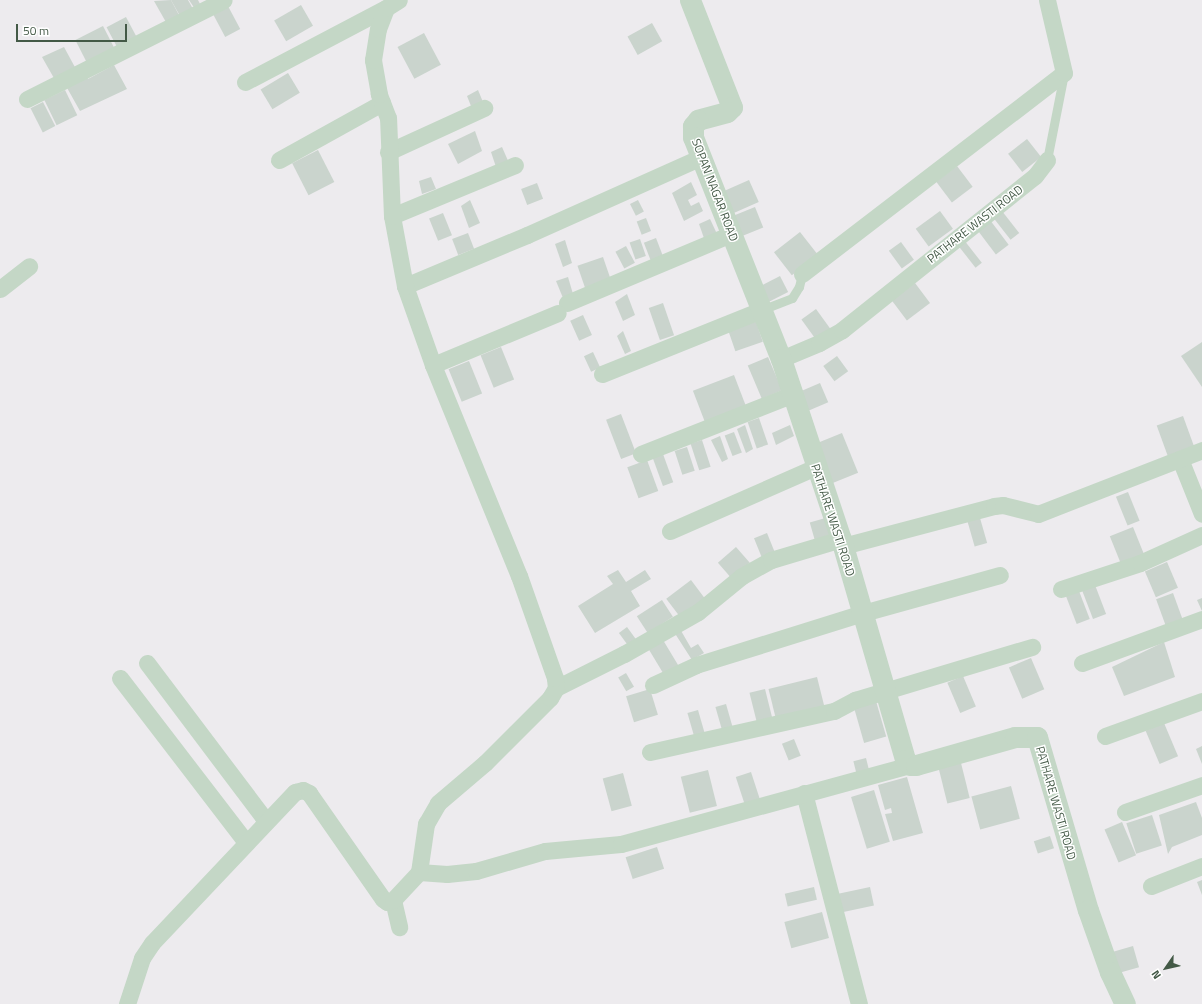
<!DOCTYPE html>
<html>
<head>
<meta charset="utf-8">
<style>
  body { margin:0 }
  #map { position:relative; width:1202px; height:1004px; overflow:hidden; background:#edebee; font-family:"Titillium Web",sans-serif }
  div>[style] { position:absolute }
  .building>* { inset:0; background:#cad4cd; transform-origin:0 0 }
  .service>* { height:9px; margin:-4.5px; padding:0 4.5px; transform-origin:4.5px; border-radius:4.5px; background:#c4d7c6 }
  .minor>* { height:17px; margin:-8.5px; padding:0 8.5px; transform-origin:8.5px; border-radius:8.5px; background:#c4d7c6 }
  .tertiary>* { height:21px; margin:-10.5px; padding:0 10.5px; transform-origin:10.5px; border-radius:10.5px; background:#c4d7c6 }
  span { translate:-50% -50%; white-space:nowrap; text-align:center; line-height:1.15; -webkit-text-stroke:3px #fff; paint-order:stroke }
  .street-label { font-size:12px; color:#435946 }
  .north { position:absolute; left:1146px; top:948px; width:40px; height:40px; -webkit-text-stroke:3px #fff; paint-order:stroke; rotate:236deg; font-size:11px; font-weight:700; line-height:16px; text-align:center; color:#435946 }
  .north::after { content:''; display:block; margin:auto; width:14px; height:18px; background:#435946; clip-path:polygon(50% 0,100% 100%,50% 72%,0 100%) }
  .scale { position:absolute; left:16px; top:24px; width:111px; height:18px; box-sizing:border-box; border:2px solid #435946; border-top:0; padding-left:5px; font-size:12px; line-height:14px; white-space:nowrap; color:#435946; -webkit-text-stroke:3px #fff; paint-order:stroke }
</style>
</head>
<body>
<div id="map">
  <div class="building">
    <div style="clip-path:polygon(171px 0,188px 0,193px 9px,180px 16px)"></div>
    <div style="clip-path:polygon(171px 0,180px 17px,167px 24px,154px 1px)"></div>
    <div style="clip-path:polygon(189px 0,198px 0,201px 6px,195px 9px)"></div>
    <div style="left:301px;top:5px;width:24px;height:31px;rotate:60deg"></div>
    <div style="left:228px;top:6px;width:26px;height:17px;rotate:62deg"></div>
    <div style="left:126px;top:17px;width:26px;height:22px;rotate:62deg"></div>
    <div style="left:652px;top:23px;width:21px;height:28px;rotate:61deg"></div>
    <div style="left:103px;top:26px;width:29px;height:31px;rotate:63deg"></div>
    <div style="left:424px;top:33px;width:36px;height:30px;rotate:62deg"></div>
    <div style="clip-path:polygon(64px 47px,77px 71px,55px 80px,42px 57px)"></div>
    <div style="clip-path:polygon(114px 65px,127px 89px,80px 111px,66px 86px,87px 75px,88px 79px)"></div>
    <div style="left:288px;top:73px;width:23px;height:32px;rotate:59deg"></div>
    <div style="left:65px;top:90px;width:28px;height:23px;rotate:64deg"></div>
    <div style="clip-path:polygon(478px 90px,483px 102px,471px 106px,467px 96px)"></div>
    <div style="left:43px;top:102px;width:27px;height:14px;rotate:63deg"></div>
    <div style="clip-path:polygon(475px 131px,482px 151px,458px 164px,448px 144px)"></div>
    <div style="left:1027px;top:139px;width:23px;height:24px;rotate:52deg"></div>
    <div style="clip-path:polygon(502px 147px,509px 163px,496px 167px,491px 152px)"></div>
    <div style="left:318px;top:150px;width:36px;height:29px;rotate:63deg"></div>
    <div style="left:957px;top:166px;width:26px;height:26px;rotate:53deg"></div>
    <div style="clip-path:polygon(431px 177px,436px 189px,422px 194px,419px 181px)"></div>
    <div style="left:749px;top:180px;width:24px;height:31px;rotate:66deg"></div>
    <div style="clip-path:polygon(691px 182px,697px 195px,688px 200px,691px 206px,699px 202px,703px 211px,684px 221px,672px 193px)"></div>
    <div style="left:537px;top:183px;width:17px;height:17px;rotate:69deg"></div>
    <div style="clip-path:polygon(470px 200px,480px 223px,469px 228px,461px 206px)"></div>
    <div style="left:638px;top:200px;width:13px;height:9px;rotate:63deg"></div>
    <div style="left:755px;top:207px;width:22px;height:28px;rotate:68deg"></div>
    <div style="left:940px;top:211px;width:22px;height:30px;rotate:54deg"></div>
    <div style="left:1002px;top:211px;width:28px;height:11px;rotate:52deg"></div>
    <div style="left:443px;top:213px;width:24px;height:15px;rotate:68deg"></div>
    <div style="left:646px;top:218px;width:14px;height:10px;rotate:69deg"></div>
    <div style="clip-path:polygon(710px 219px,718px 236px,705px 241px,699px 224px)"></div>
    <div style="left:990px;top:220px;width:31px;height:16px;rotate:53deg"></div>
    <div style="left:800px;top:232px;width:29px;height:33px;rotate:52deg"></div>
    <div style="left:468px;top:233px;width:17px;height:17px;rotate:69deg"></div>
    <div style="left:656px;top:238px;width:19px;height:13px;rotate:69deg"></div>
    <div style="left:640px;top:239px;width:18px;height:11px;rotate:71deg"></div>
    <div style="clip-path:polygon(565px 240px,572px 263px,563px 267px,555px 244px)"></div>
    <div style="left:964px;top:240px;width:29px;height:8px;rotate:52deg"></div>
    <div style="left:901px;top:242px;width:22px;height:15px;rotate:54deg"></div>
    <div style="left:626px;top:246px;width:19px;height:12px;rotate:62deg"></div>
    <div style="left:603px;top:257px;width:24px;height:27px;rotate:71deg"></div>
    <div style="left:780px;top:276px;width:18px;height:27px;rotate:63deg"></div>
    <div style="clip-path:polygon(568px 277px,573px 294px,563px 298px,556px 281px)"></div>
    <div style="left:915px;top:283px;width:25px;height:29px;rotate:53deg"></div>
    <div style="clip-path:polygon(627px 294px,635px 315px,623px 321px,615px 302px)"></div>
    <div style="left:663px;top:303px;width:34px;height:15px;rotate:71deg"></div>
    <div style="left:816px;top:309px;width:29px;height:18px;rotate:54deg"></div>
    <div style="left:583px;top:315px;width:22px;height:14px;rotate:66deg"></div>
    <div style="left:755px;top:319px;width:24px;height:29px;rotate:71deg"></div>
    <div style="clip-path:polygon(623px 331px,631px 351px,625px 354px,617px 336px)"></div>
    <div style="clip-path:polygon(1202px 342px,1202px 387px,1181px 356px)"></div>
    <div style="left:501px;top:347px;width:35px;height:22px;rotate:68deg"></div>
    <div style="left:593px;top:352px;width:17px;height:10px;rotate:65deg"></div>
    <div style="left:837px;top:356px;width:19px;height:17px;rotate:54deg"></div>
    <div style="left:768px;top:357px;width:36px;height:22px;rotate:67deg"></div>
    <div style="left:469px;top:361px;width:35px;height:22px;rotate:68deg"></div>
    <div style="left:734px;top:375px;width:34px;height:44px;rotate:69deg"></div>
    <div style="left:820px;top:383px;width:21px;height:26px;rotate:67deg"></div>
    <div style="left:621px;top:414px;width:42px;height:16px;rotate:69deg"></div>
    <div style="left:1183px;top:416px;width:37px;height:28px;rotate:70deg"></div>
    <div style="left:759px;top:418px;width:28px;height:12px;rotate:71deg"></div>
    <div style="clip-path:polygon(745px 425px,753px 449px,746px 453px,737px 429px)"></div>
    <div style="clip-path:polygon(790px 425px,794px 436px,776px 445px,772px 433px)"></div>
    <div style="left:734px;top:432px;width:22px;height:10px;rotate:69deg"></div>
    <div style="left:842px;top:433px;width:43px;height:32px;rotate:68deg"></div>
    <div style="clip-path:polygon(720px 436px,728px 459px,722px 462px,711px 440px)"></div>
    <div style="left:702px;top:440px;width:28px;height:12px;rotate:72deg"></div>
    <div style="left:687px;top:447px;width:25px;height:13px;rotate:72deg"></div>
    <div style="left:663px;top:454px;width:30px;height:11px;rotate:70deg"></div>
    <div style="left:647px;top:460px;width:33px;height:21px;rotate:70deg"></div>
    <div style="left:1128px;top:492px;width:31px;height:13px;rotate:68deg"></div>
    <div style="left:829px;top:517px;width:22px;height:20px;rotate:74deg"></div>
    <div style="left:980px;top:518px;width:26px;height:13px;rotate:74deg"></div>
    <div style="left:1133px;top:527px;width:32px;height:25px;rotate:68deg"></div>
    <div style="left:767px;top:533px;width:24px;height:14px;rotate:68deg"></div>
    <div style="left:736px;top:547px;width:21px;height:24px;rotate:49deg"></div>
    <div style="left:1167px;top:562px;width:28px;height:24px;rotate:67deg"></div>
    <div style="clip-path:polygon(618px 570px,626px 582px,645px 570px,651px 579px,631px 591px,640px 606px,595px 633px,578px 606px,613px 584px,607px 576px)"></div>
    <div style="left:691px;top:580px;width:25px;height:31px;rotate:53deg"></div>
    <div style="left:1095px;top:585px;width:31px;height:14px;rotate:69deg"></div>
    <div style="left:1079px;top:591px;width:30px;height:14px;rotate:69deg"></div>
    <div style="left:1173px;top:593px;width:29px;height:18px;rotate:70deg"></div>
    <div style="clip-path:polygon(1202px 598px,1202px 611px,1197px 600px)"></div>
    <div style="left:662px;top:600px;width:20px;height:30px;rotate:57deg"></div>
    <div style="left:627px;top:627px;width:19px;height:10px;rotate:54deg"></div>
    <div style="clip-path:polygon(680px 629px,691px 648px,698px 644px,704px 653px,692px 660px,674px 632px)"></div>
    <div style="left:663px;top:640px;width:31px;height:17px;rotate:59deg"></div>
    <div style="clip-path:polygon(1164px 642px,1175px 677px,1124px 696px,1112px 667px)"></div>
    <div style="left:1031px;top:658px;width:34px;height:24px;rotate:67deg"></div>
    <div style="left:626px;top:673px;width:16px;height:9px;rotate:60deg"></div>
    <div style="left:963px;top:676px;width:33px;height:17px;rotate:67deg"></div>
    <div style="left:817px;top:677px;width:34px;height:50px;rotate:76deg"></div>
    <div style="left:650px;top:689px;width:27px;height:25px;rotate:73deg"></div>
    <div style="left:765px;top:689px;width:33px;height:16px;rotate:76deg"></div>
    <div style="left:876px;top:701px;width:37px;height:23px;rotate:74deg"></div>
    <div style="left:726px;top:704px;width:26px;height:11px;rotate:74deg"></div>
    <div style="left:698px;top:710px;width:25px;height:11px;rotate:74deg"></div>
    <div style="left:1164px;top:723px;width:36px;height:20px;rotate:67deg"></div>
    <div style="left:794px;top:739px;width:18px;height:13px;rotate:68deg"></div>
    <div style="clip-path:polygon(1202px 746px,1202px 764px,1196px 749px)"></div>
    <div style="left:866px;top:758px;width:16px;height:13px;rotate:76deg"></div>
    <div style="left:961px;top:763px;width:36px;height:23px;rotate:76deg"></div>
    <div style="left:708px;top:770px;width:37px;height:28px;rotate:76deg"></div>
    <div style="left:751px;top:772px;width:29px;height:16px;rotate:72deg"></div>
    <div style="left:623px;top:773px;width:34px;height:21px;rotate:75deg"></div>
    <div style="clip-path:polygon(907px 777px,923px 833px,893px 841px,885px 814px,892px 813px,891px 808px,885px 810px,878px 785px)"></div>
    <div style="left:1011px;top:786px;width:34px;height:41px;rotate:75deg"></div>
    <div style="left:874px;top:790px;width:54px;height:24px;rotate:73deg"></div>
    <div style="clip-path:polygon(1196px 802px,1202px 818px,1202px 835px,1172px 847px,1168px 854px,1159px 815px)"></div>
    <div style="left:1152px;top:815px;width:32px;height:27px;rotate:72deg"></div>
    <div style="left:1122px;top:822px;width:36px;height:19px;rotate:67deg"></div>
    <div style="left:1050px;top:836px;width:13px;height:17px;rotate:72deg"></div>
    <div style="left:657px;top:847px;width:23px;height:33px;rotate:72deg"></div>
    <div style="clip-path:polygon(1202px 880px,1202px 895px,1197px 882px)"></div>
    <div style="left:814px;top:887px;width:13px;height:30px;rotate:77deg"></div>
    <div style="left:870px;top:887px;width:19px;height:36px;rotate:78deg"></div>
    <div style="left:822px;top:912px;width:27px;height:39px;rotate:75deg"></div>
    <div style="left:1133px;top:946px;width:22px;height:25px;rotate:74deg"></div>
  </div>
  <div class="service">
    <div style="left:1047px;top:160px;width:89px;rotate:-78.9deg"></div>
    <div style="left:761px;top:310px;width:33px;rotate:-21deg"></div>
    <div style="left:792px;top:298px;width:13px;rotate:-58deg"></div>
    <div style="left:799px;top:287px;width:13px;rotate:-77deg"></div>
  </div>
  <div class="minor">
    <div style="left:245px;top:82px;width:159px;rotate:-27.7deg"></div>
    <div style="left:27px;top:99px;width:220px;rotate:-26.7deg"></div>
    <div style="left:388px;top:152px;width:106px;rotate:-24.6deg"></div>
    <div style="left:279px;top:160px;width:118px;rotate:-29deg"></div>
    <div style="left:392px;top:216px;width:133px;rotate:-22.5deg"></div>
    <div style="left:802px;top:274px;width:330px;rotate:-37.5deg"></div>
    <div style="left:1064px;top:73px;width:75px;rotate:-103.1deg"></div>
    <div style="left:405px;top:286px;width:132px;rotate:-22.7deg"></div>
    <div style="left:527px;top:235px;width:191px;rotate:-24.1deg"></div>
    <div style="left:0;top:289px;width:37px;rotate:-38deg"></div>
    <div style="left:567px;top:303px;width:178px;rotate:-22.8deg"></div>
    <div style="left:781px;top:359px;width:41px;rotate:-22.8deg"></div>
    <div style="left:819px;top:343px;width:26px;rotate:-29deg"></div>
    <div style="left:842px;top:330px;width:247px;rotate:-38.6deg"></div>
    <div style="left:1035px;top:176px;width:20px;rotate:-53deg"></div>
    <div style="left:433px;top:365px;width:135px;rotate:-22.6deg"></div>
    <div style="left:602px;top:374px;width:171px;rotate:-21.9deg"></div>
    <div style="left:641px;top:454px;width:161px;rotate:-21.5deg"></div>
    <div style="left:1180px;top:459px;width:59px;rotate:68.2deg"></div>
    <div style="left:670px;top:531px;width:159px;rotate:-23.7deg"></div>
    <div style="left:843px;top:546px;width:156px;rotate:-14.8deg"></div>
    <div style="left:994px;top:506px;width:9px;rotate:-6deg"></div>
    <div style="left:1003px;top:505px;width:36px;rotate:14deg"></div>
    <div style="left:1038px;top:514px;width:176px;rotate:-21.3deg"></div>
    <div style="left:1061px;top:589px;width:83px;rotate:-18.2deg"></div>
    <div style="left:1140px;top:563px;width:68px;rotate:-24.3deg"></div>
    <div style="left:147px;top:663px;width:198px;rotate:53deg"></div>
    <div style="left:1082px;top:663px;width:128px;rotate:-20.1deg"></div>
    <div style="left:120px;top:678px;width:207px;rotate:52.5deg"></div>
    <div style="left:653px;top:685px;width:47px;rotate:-24.9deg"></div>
    <div style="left:696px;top:665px;width:175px;rotate:-17.3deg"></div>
    <div style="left:863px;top:613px;width:142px;rotate:-15.5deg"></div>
    <div style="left:556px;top:688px;width:76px;rotate:-26.6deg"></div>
    <div style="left:624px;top:654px;width:85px;rotate:-29.6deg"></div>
    <div style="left:698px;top:612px;width:57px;rotate:-39.3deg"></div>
    <div style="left:742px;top:576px;width:33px;rotate:-29deg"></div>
    <div style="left:771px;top:560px;width:73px;rotate:-16.7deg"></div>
    <div style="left:1105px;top:736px;width:103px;rotate:-19.8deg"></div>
    <div style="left:650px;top:752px;width:189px;rotate:-12.6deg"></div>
    <div style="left:834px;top:711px;width:24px;rotate:-28deg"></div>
    <div style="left:855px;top:700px;width:185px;rotate:-16.7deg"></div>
    <div style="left:804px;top:793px;width:218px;rotate:75.4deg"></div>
    <div style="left:1125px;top:812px;width:82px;rotate:-19.3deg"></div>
    <div style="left:419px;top:872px;width:28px;rotate:4deg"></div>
    <div style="left:447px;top:874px;width:29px;rotate:-6deg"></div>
    <div style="left:476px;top:871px;width:72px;rotate:-16.2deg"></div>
    <div style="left:545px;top:851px;width:76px;rotate:-5.3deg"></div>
    <div style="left:621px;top:844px;width:300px;rotate:-15.3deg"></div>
    <div style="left:1151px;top:886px;width:55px;rotate:-21.4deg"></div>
    <div style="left:393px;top:900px;width:28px;rotate:77deg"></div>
    <div style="left:127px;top:1004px;width:48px;rotate:-71.9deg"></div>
    <div style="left:142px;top:958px;width:18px;rotate:-56deg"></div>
    <div style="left:152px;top:943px;width:208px;rotate:-46.6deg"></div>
    <div style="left:295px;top:792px;width:8px;rotate:-14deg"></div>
    <div style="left:303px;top:790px;width:7px;rotate:27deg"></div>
    <div style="left:309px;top:793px;width:129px;rotate:55.1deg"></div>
    <div style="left:383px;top:899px;width:5px;rotate:37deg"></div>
    <div style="left:387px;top:902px;width:6px;rotate:-18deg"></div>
    <div style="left:393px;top:900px;width:38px;rotate:-47deg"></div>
    <div style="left:419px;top:872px;width:49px;rotate:-81.7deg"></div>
    <div style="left:426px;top:824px;width:24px;rotate:-60deg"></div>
    <div style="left:438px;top:803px;width:62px;rotate:-40.4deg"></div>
    <div style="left:485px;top:763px;width:92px;rotate:-45deg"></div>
    <div style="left:550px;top:698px;width:12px;rotate:-59deg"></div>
    <div style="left:556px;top:688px;width:10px;rotate:-96deg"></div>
    <div style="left:555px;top:678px;width:108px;rotate:-109.4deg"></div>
    <div style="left:519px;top:576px;width:228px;rotate:-112.2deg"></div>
    <div style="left:433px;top:365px;width:84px;rotate:-109.5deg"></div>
    <div style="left:405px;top:286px;width:71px;rotate:-100.5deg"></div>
    <div style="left:392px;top:216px;width:98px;rotate:-92.3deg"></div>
    <div style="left:388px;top:118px;width:26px;rotate:-111deg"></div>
    <div style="left:379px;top:94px;width:35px;rotate:-100deg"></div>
    <div style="left:373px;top:60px;width:31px;rotate:-81deg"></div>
    <div style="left:378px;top:29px;width:22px;rotate:-69deg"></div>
    <div style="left:386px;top:8px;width:15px;rotate:-32deg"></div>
  </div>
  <div class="tertiary">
    <div style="left:690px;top:0;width:115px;rotate:68.6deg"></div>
    <div style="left:732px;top:107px;width:7px;rotate:135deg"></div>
    <div style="left:727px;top:112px;width:30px;rotate:165deg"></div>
    <div style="left:698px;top:120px;width:8px;rotate:130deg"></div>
    <div style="left:693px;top:126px;width:11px;rotate:90deg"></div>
    <div style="left:693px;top:137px;width:239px;rotate:68.4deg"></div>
    <div style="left:781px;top:359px;width:190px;rotate:71.6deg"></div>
    <div style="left:841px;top:539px;width:230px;rotate:73.8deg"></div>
    <div style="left:905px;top:760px;width:7px;rotate:45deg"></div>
    <div style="left:910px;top:765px;width:6px"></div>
    <div style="left:916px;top:765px;width:103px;rotate:-15.8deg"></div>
    <div style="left:1015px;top:737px;width:22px"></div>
    <div style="left:1037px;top:737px;width:180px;rotate:73.6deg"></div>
    <div style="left:1088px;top:910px;width:66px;rotate:70.5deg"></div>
    <div style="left:1110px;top:972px;width:35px;rotate:65deg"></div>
  </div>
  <div class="street-label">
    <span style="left:715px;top:190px;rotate:69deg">SOPAN NAGAR ROAD</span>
    <span style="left:975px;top:224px;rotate:-38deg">PATHARE WASTI ROAD</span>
    <span style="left:833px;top:520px;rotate:72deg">PATHARE WASTI ROAD</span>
    <span style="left:1056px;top:803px;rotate:74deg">PATHARE WASTI ROAD</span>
  </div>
  <div class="north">N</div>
  <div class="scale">50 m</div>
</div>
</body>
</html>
